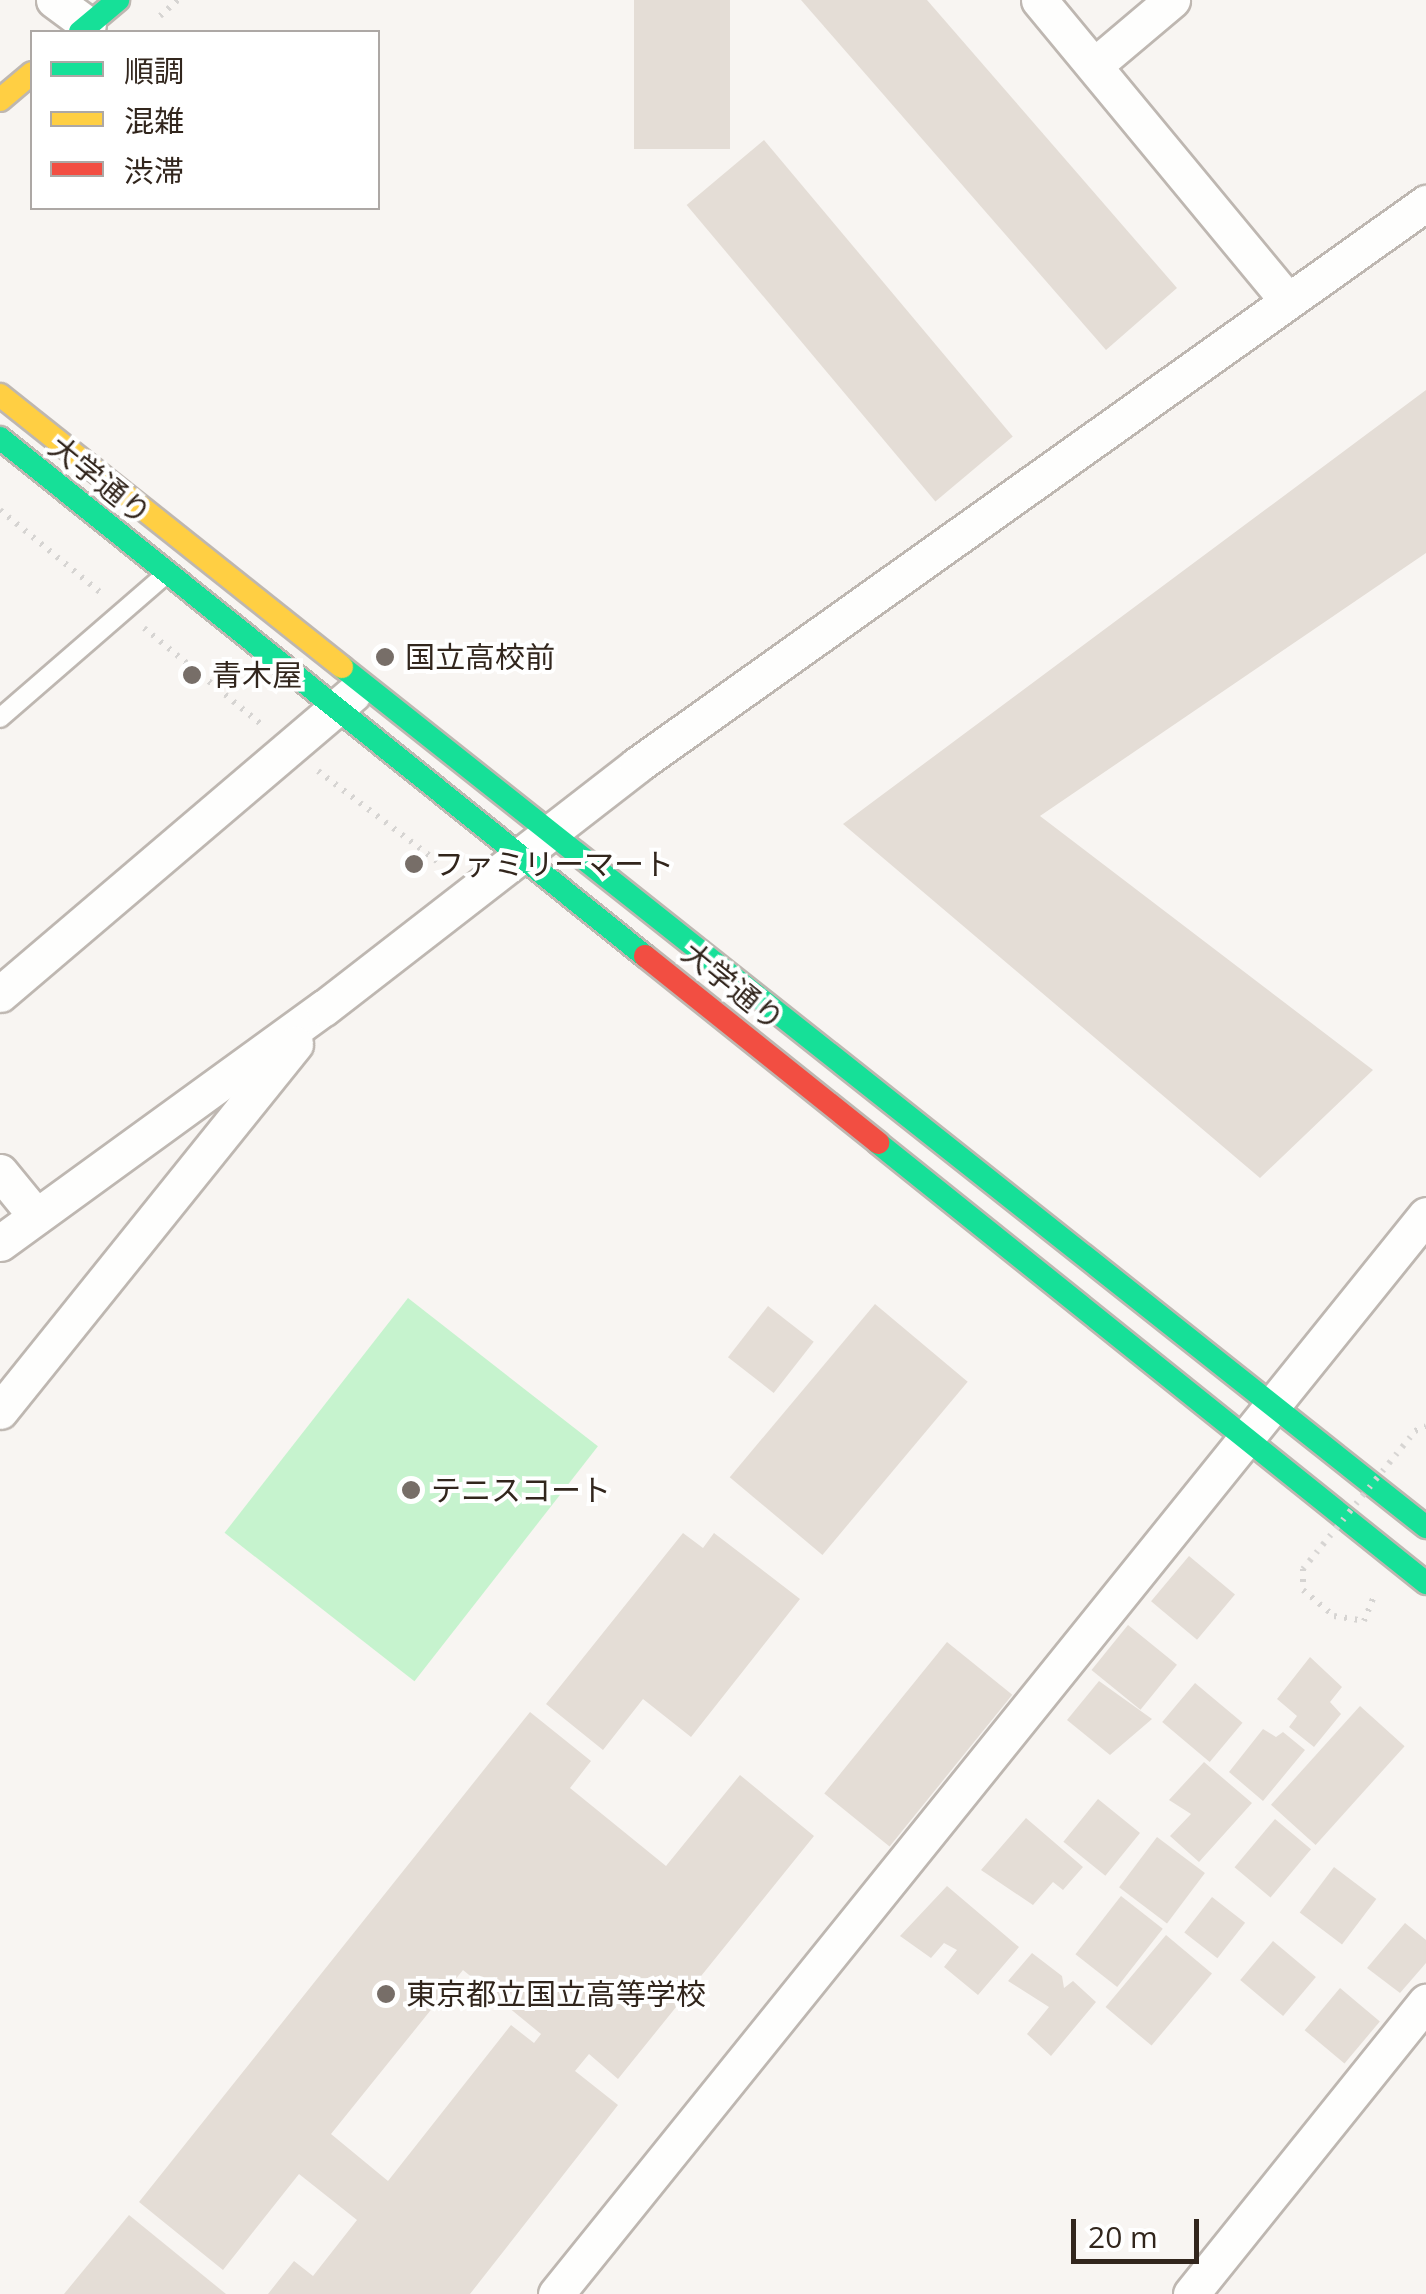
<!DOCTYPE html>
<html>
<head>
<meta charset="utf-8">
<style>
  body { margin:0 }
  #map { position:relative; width:1426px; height:2294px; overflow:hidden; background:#f8f5f2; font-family:"Open Sans","Noto Sans JP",sans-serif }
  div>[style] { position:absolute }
  .green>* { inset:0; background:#c6f3ce; transform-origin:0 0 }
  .building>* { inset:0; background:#e4ddd6; transform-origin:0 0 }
  .path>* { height:6px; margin-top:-3px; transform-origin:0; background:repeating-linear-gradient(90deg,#d6d4d2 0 2.5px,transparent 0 10.5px) }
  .roads { filter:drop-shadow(2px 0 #beb7b1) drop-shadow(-2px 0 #beb7b1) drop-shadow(0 2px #beb7b1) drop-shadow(0 -2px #beb7b1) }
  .lane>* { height:18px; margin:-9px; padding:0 9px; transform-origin:9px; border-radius:9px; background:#fefefd }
  .street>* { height:35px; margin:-17.5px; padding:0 17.5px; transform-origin:17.5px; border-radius:17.5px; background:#fefefd }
  .fast>* { height:22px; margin:-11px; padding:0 11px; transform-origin:11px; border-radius:11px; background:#16e098 }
  .slow>* { height:22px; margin:-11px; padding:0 11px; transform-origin:11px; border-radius:11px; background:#ffcf43 }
  .jam>* { height:22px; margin:-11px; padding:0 11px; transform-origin:11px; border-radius:11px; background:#f24e42 }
  .path-bridge>* { height:6px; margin-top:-3px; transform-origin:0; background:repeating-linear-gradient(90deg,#d6d4d2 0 2.5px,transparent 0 10.5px) }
  .dots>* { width:28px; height:28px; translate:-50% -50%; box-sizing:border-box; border:5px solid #fff; border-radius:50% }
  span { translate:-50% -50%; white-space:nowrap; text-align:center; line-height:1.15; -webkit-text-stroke:8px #fff; paint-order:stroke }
  .street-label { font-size:30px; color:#32261d }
  .poi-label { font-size:30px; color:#32261d }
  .left { translate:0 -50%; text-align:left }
  .legend { position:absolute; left:30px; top:30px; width:350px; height:180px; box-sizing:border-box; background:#fff; border:2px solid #ada8a5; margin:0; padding:12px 18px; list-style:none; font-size:30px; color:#32261d }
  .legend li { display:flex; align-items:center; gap:20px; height:50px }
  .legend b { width:50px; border:2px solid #ada8a5 }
  .scale { position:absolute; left:1071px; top:2219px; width:128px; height:45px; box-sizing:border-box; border:5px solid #32261d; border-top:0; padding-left:12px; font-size:30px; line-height:35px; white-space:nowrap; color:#32261d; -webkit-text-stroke:8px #fff; paint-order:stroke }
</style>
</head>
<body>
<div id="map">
  <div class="green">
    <div style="left:408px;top:1298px;width:241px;height:298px;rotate:38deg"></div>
  </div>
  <div class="building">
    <div style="left:634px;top:0;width:96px;height:149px"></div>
    <div style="clip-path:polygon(801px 0,927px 0,1177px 288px,1106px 350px)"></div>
    <div style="left:764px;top:140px;width:387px;height:101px;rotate:50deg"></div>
    <div style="clip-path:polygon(1426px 390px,1426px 553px,1040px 816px,1373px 1070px,1260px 1178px,843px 824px)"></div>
    <div style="left:875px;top:1304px;width:121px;height:226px;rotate:40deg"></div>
    <div style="left:768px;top:1306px;width:58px;height:65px;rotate:38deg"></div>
    <div style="clip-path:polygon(683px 1533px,703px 1548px,714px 1533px,800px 1599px,691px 1737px,643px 1699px,603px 1750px,546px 1704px)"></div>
    <div style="left:1189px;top:1556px;width:60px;height:59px;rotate:40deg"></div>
    <div style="left:1128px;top:1625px;width:63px;height:58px;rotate:39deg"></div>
    <div style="left:947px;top:1642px;width:84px;height:195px;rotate:39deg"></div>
    <div style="clip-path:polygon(1310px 1657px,1342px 1687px,1330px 1702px,1341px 1714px,1314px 1747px,1289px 1727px,1297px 1716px,1277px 1699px)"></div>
    <div style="clip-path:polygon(1099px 1681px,1152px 1719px,1110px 1755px,1067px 1720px)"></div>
    <div style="left:1195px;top:1683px;width:62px;height:51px;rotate:40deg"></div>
    <div style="left:1360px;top:1706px;width:60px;height:133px;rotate:42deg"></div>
    <div style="clip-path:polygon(evenodd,530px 1712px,591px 1761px,570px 1788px,666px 1866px,740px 1775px,814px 1836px,618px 2079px,589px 2054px,575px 2071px,618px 2105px,470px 2294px,268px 2294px,294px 2261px,313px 2276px,357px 2220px,299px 2174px,223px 2270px,139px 2202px,530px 1712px,463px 1970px,541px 2034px,534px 2043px,511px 2025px,388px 2181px,331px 2134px,463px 1970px)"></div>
    <div style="clip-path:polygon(1263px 1729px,1276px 1737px,1283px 1732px,1305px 1750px,1263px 1801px,1229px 1772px)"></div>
    <div style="clip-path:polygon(1204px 1762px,1252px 1803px,1199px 1862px,1170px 1836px,1191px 1814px,1169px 1800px)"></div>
    <div style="left:1098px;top:1799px;width:54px;height:55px;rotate:39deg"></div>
    <div style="clip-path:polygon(1026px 1818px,1083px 1867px,1063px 1890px,1053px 1882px,1033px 1905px,981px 1870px)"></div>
    <div style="left:1275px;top:1819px;width:47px;height:63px;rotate:40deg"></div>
    <div style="left:1157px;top:1837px;width:60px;height:63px;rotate:37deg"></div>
    <div style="left:1334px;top:1867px;width:53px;height:57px;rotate:37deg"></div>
    <div style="clip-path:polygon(947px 1886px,1019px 1947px,978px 1995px,944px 1967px,957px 1950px,944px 1943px,931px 1958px,900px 1936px)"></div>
    <div style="left:1121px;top:1896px;width:53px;height:74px;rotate:38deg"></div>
    <div style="left:1212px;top:1897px;width:42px;height:45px;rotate:38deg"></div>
    <div style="clip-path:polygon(1405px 1923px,1426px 1940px,1426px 1963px,1400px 1993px,1367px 1968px)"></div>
    <div style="left:1166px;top:1935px;width:60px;height:94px;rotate:40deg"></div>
    <div style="left:1273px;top:1941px;width:56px;height:51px;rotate:40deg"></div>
    <div style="clip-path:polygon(1032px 1953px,1062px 1976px,1064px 1988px,1073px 1981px,1096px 2002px,1051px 2056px,1027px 2034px,1049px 2007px,1008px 1981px)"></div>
    <div style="left:1340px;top:1988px;width:52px;height:55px;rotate:40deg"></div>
    <div style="clip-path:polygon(129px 2215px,226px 2294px,64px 2294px)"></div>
  </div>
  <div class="path">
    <div style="left:160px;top:16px;width:24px;rotate:-42deg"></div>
    <div style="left:0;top:510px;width:129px;rotate:39.4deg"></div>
    <div style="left:144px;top:628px;width:153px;rotate:39.4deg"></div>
    <div style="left:318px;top:771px;width:157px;rotate:37.2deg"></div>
    <div style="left:1415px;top:1431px;width:12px;rotate:-24deg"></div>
    <div style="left:1303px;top:1569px;width:21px;rotate:90deg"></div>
    <div style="left:1303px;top:1590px;width:40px;rotate:40deg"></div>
    <div style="left:1334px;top:1616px;width:30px;rotate:9deg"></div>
    <div style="left:1364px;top:1621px;width:24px;rotate:-68deg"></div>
  </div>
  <div class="roads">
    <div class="lane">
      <div style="left:0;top:718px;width:220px;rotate:-40.9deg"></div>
    </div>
    <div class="street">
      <div style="left:54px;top:0;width:42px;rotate:36.3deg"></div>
      <div style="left:1039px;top:0;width:389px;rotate:50.4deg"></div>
      <div style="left:1095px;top:65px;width:101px;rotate:-40.2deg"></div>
      <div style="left:0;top:994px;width:463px;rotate:-40.4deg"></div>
      <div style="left:0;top:1172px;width:57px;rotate:50.7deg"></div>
      <div style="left:0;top:1243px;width:400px;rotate:-36deg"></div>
      <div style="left:324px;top:1008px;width:396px;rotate:-37.8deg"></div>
      <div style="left:637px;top:765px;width:969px;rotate:-35.46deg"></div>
      <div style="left:0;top:1411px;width:471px;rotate:-51.2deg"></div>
      <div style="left:556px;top:2294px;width:1386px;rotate:-51.12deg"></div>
      <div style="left:1191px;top:2294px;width:375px;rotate:-51.2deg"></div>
    </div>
    <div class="fast">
      <div style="left:80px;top:32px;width:50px;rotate:-40.1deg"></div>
      <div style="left:0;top:438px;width:827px;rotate:38.77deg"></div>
      <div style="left:342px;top:667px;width:1384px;rotate:38.43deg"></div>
      <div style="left:878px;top:1143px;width:703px;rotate:38.76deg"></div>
    </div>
    <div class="slow">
      <div style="left:0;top:100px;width:42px;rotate:-40.2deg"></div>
      <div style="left:0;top:395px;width:437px;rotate:38.5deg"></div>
    </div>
    <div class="jam">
      <div style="left:645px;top:956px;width:299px;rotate:38.7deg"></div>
    </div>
  </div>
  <div class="path-bridge">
    <div style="left:1303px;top:1569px;width:178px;rotate:-50.9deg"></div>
  </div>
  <div class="dots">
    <div style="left:385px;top:657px;background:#776e68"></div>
    <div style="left:192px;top:675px;background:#776e68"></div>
    <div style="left:414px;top:864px;background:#776e68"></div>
    <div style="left:411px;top:1490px;background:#776e68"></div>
    <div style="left:386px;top:1994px;background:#776e68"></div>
  </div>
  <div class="street-label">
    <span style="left:100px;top:480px;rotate:39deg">大学通り</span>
    <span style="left:733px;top:986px;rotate:39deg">大学通り</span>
  </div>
  <div class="poi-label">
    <span class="left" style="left:405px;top:657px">国立高校前</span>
    <span class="left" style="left:212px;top:675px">青木屋</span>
    <span class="left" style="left:434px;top:864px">ファミリーマート</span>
    <span class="left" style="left:431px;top:1490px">テニスコート</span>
    <span class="left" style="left:406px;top:1994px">東京都立国立高等学校</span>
  </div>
  <ul class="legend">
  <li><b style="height:12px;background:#16e098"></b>順調</li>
  <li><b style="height:12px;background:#ffcf43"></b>混雑</li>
  <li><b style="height:12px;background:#f24e42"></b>渋滞</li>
  </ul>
  <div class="scale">20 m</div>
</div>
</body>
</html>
